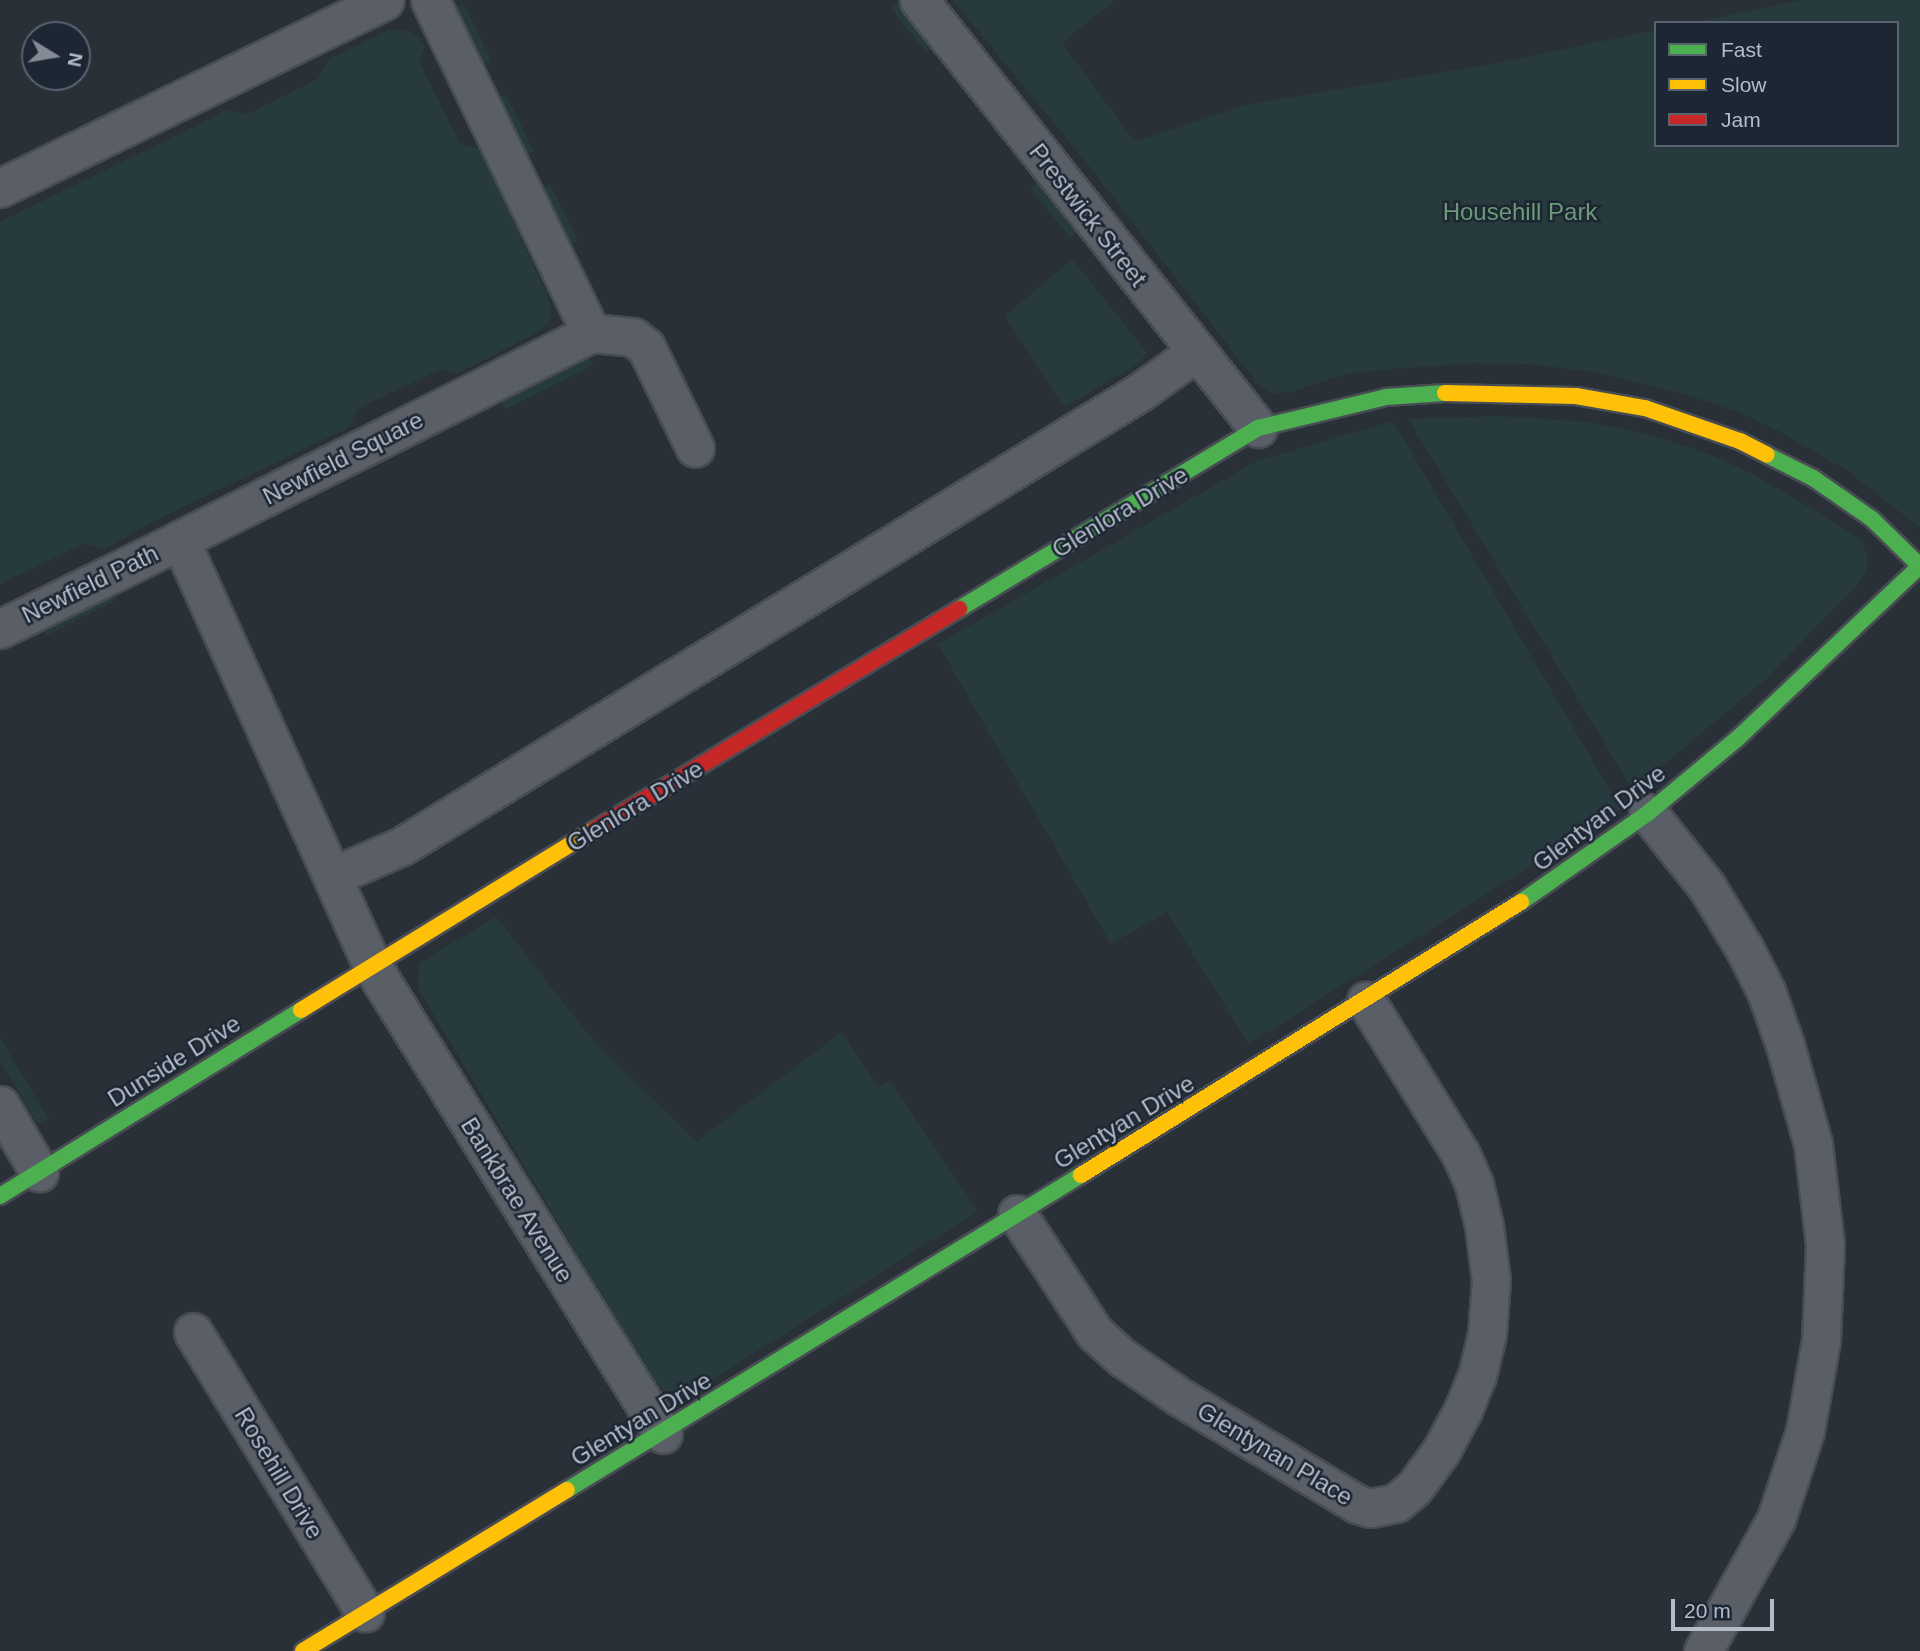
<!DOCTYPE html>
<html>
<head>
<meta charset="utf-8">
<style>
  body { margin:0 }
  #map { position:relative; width:1920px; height:1651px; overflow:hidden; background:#2a3038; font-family:Arial,sans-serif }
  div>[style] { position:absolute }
  .green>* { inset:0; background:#273a3e; transform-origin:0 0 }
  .roads { filter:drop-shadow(2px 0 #484c53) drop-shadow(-2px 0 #484c53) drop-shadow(0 2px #484c53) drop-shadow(0 -2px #484c53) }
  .street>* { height:37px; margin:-18.5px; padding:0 18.5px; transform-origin:18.5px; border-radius:18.5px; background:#5a5e66 }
  .fast>* { height:16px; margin:-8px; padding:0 8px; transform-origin:8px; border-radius:8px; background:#4caf50 }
  .slow>* { height:16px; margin:-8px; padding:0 8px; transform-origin:8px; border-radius:8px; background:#ffc107 }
  .jam>* { height:16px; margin:-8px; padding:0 8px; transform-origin:8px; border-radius:8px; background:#c62828 }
  span { translate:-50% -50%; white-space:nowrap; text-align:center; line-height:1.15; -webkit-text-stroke:5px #1d2633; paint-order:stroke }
  .park-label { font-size:24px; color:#6b9a76 }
  .street-label { font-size:24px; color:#b4bcc9 }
  .legend { position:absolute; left:1654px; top:21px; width:245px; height:126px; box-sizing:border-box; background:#1d2633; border:2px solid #59626f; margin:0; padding:9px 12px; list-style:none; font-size:21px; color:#b4bcc9 }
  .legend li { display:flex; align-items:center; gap:14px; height:35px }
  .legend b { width:35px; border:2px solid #59626f }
  .north { position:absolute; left:21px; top:21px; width:70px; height:70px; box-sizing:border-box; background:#1d2633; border:2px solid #59626f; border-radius:50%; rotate:101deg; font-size:19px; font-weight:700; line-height:28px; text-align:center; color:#b4bcc9 }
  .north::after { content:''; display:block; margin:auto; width:24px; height:32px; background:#848b96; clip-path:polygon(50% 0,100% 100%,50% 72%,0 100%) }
  .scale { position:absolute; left:1671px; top:1599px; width:103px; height:32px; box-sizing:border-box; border:4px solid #b4bcc9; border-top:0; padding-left:9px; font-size:21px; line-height:24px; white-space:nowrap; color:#b4bcc9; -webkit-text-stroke:5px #1d2633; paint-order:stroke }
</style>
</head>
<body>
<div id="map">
  <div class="green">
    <div style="clip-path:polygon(953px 0,1115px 0,1062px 43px,1135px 142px,1249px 104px,1487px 65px,1656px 30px,1656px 145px,1897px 145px,1897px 23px,1691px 23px,1801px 0,1920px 0,1920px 528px,1848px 471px,1779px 431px,1738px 412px,1678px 392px,1588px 371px,1529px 364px,1471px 363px,1405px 368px,1349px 373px,1292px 392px,1274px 394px,1258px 384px,1083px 158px)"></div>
    <div style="left:900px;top:1px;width:56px;height:12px;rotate:51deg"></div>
    <div style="left:463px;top:3px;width:64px;height:13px;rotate:64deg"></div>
    <div style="clip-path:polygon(389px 30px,406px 30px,417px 36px,425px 46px,419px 62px,461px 145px,480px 149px,548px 297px,551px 311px,548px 324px,538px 332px,457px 374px,441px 369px,357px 409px,350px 427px,152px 522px,103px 550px,85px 543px,0 584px,0 222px,228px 110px,248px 114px,318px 79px,328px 60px)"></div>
    <div style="left:506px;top:94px;width:64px;height:11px;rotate:64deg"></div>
    <div style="left:1041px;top:180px;width:63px;height:13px;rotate:52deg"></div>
    <div style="left:550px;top:184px;width:64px;height:11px;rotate:64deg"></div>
    <div style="clip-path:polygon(1072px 259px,1147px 352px,1140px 362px,1065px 407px,1005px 316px)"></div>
    <div style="left:588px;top:355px;width:11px;height:99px;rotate:63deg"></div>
    <div style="clip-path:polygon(1499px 416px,1591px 422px,1666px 439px,1708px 454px,1751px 473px,1841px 526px,1858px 538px,1865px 549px,1868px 559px,1866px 571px,1858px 584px,1764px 681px,1633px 790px,1408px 419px)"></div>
    <div style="clip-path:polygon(1393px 421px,1621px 809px,1249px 1044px,1167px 912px,1111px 944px,938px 644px,1257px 461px)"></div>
    <div style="left:111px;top:588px;width:13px;height:80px;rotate:63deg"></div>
    <div style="clip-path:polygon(496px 917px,593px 1040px,696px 1142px,842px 1032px,878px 1087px,890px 1081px,978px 1211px,694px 1391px,665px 1391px,651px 1378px,418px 988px,419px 963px)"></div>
    <div style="clip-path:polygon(0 1038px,49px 1119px,37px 1124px,0 1060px)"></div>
  </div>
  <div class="roads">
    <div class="street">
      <div style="left:430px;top:0;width:370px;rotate:64.2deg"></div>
      <div style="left:591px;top:333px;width:460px;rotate:153.3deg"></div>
      <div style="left:180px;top:540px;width:467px;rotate:65.7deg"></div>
      <div style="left:372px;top:966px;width:551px;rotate:58.13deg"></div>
      <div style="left:919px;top:0;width:546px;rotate:51.62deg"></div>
      <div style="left:0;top:188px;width:428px;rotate:-26deg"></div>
      <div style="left:591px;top:333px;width:42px;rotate:5.4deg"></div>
      <div style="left:633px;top:337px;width:16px;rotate:38deg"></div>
      <div style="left:646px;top:347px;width:112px;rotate:64.1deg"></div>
      <div style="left:0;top:629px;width:201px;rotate:-26.3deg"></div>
      <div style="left:1648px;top:813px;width:95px;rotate:51.4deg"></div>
      <div style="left:1707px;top:887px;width:71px;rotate:58.8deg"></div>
      <div style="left:1744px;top:948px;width:48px;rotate:62.9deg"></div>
      <div style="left:1766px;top:991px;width:57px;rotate:70.6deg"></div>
      <div style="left:1785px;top:1045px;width:103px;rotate:74.2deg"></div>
      <div style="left:1813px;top:1144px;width:102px;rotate:83.2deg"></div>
      <div style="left:1825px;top:1245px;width:95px;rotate:92.4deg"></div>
      <div style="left:1821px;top:1340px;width:92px;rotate:100deg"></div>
      <div style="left:1805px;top:1431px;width:93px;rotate:108.2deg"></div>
      <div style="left:1776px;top:1519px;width:151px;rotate:118.9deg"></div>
      <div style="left:333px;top:876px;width:75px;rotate:-23.5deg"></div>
      <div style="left:402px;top:846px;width:866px;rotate:-31.6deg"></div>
      <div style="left:1140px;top:392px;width:69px;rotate:-35.5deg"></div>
      <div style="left:0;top:1105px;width:78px;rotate:59.8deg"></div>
      <div style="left:1017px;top:1214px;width:142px;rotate:56.8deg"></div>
      <div style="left:1095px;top:1333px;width:38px;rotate:42deg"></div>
      <div style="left:1123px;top:1358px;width:67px;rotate:34.6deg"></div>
      <div style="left:1178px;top:1396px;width:209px;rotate:31.1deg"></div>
      <div style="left:1357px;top:1504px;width:14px;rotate:17deg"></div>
      <div style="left:1370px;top:1508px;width:26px;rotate:-11deg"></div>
      <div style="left:1396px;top:1503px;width:23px;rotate:-40deg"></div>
      <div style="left:1414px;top:1488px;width:46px;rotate:-53.9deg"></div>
      <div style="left:1441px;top:1451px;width:47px;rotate:-61.8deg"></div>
      <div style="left:1463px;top:1410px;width:37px;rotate:-68deg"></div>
      <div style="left:1477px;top:1376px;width:43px;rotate:-76.6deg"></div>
      <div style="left:1487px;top:1334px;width:54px;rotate:-85.8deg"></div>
      <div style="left:1491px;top:1280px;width:54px;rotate:-97.4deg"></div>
      <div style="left:1484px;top:1226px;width:43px;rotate:-103.4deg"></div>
      <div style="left:1474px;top:1184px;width:34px;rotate:-114deg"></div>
      <div style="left:1460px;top:1153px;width:179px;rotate:-121.7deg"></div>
      <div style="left:193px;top:1332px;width:329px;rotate:58.5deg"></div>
    </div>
    <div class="fast">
      <div style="left:959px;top:609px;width:350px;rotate:-31.2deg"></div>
      <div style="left:1258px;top:428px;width:132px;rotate:-13.6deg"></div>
      <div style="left:1386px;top:397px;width:59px;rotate:-3.9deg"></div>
      <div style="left:1521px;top:902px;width:155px;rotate:-35deg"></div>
      <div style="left:1648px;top:813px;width:117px;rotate:-39.8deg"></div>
      <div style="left:1738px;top:738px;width:250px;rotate:-43.4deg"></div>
      <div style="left:1920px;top:566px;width:67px;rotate:-135.6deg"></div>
      <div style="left:1872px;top:519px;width:72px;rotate:-145.2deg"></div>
      <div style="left:1813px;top:478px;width:51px;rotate:-153.4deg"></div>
      <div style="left:0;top:1196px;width:354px;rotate:-31.7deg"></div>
      <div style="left:567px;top:1490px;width:603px;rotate:-31.5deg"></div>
    </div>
    <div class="slow">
      <div style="left:1445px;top:393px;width:131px;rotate:1.3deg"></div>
      <div style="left:1576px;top:396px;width:70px;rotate:9.9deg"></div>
      <div style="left:1645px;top:408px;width:101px;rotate:19.2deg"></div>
      <div style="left:1740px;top:441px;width:30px;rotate:27deg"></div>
      <div style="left:301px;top:1010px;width:344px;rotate:-31.6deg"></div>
      <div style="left:1081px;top:1175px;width:518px;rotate:-31.82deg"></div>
      <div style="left:303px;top:1651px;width:309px;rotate:-31.4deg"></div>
    </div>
    <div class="jam">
      <div style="left:594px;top:830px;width:427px;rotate:-31.2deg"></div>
    </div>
  </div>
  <div class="park-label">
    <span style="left:1520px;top:212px">Househill Park</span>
  </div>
  <div class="street-label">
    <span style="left:1088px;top:215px;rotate:52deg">Prestwick Street</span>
    <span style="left:343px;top:458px;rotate:-27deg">Newfield Square</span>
    <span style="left:1120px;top:512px;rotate:-31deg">Glenlora Drive</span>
    <span style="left:90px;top:584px;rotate:-26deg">Newfield Path</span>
    <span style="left:635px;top:806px;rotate:-31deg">Glenlora Drive</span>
    <span style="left:1599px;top:818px;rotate:-37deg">Glentyan Drive</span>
    <span style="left:174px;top:1061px;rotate:-32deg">Dunside Drive</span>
    <span style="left:1124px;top:1122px;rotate:-31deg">Glentyan Drive</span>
    <span style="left:517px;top:1200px;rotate:58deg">Bankbrae Avenue</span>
    <span style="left:641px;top:1419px;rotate:-31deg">Glentyan Drive</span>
    <span style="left:1275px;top:1454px;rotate:31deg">Glentynan Place</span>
    <span style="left:279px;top:1473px;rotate:59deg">Rosehill Drive</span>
  </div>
  <ul class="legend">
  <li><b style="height:9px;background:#4caf50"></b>Fast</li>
  <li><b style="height:9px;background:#ffc107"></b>Slow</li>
  <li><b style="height:9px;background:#c62828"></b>Jam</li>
  </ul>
  <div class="north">N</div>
  <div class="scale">20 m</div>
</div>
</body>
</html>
